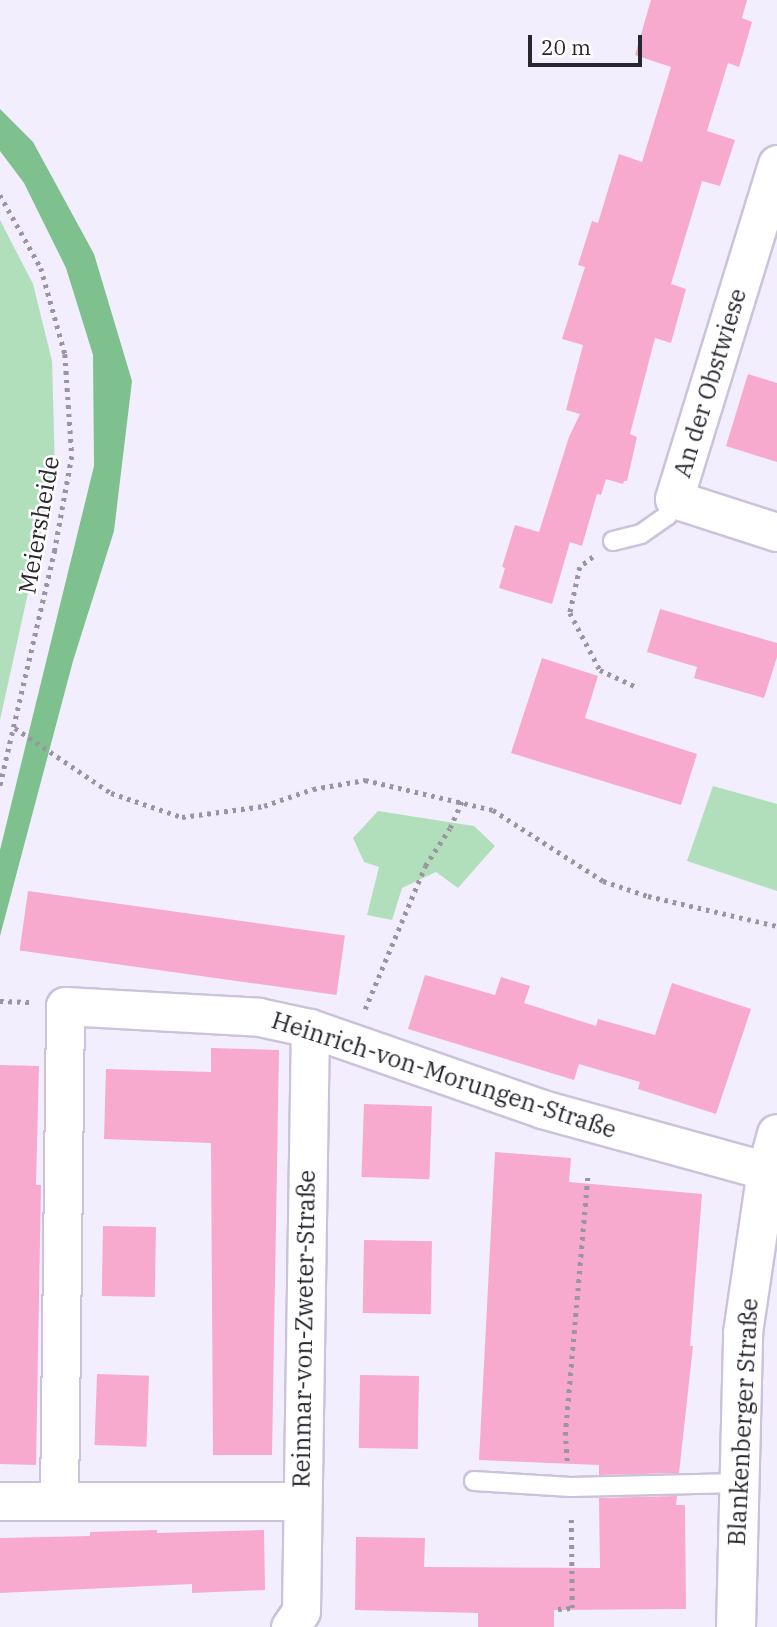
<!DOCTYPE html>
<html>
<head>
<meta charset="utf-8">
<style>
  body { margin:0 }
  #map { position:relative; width:777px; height:1627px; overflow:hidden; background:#f3eefd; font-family:"IBM Plex Serif",serif }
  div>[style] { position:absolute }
  .green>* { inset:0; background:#b2dfbb }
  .forest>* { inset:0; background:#7ec18e }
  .building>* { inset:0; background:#f7aacd; transform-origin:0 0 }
  .path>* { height:4.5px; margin-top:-2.25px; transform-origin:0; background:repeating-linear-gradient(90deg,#9a95a1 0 3.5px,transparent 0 8.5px) }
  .roads { filter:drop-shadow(2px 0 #cbc2db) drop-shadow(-2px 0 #cbc2db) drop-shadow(0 2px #cbc2db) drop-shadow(0 -2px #cbc2db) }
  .service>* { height:18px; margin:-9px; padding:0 9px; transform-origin:9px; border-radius:9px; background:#fff }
  .minor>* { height:37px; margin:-18.5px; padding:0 18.5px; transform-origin:18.5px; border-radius:18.5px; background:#fff }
  .tertiary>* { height:38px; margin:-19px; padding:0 19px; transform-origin:19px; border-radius:19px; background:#fff }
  span { translate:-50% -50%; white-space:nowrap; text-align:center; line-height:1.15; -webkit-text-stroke:5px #fff; paint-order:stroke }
  .street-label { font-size:24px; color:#2a262f }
  .scale { position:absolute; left:528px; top:35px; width:114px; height:32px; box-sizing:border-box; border:4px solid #2a262f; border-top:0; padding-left:9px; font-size:21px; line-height:24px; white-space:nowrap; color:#2a262f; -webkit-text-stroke:5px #fff; paint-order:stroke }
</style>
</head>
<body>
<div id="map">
  <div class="green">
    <div style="clip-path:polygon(0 220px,33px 284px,52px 361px,55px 470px,0 720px)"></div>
    <div style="clip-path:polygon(713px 786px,777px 804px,777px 891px,687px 861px)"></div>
    <div style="clip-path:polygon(378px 811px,474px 826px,495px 846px,458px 888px,436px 872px,402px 888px,392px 920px,367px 915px,379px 867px,364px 862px,353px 838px)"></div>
  </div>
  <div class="forest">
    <div style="clip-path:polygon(0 109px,33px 142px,94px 254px,132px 381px,114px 531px,73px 661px,0 936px,0 850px,94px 466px,93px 355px,66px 268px,24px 183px,0 151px)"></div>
  </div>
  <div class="building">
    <div style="clip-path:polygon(651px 0,747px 0,742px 18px,752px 22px,739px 67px,728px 63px,707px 131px,735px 140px,720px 186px,702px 181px,671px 284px,686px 289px,671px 343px,655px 338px,630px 434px,637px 437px,627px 481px,624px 481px,623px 484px,606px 479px,601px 495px,597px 494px,582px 546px,570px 542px,552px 604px,499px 588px,505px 568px,502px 567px,515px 525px,539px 532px,569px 437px,580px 414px,566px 410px,583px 345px,562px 339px,585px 267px,578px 265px,592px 221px,598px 223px,619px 154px,642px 162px,671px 67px,635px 55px)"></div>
    <div style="clip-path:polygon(748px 374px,777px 383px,777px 462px,726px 446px)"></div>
    <div style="clip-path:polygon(660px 609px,777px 643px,777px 657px,764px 698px,694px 678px,697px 667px,647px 652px)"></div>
    <div style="clip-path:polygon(542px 658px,598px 676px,585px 718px,697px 754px,681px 805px,511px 753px)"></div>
    <div style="left:28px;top:891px;width:320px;height:60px;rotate:8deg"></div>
    <div style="clip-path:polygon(425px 975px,495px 995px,501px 977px,530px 986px,524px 1003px,596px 1026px,598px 1019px,655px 1035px,672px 983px,751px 1009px,716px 1114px,638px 1089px,640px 1082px,579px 1064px,574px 1080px,408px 1029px)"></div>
    <div style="clip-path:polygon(211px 1048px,279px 1050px,272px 1455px,213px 1455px,211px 1143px,104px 1139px,106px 1069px,211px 1072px)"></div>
    <div style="clip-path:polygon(0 1065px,39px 1066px,36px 1185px,41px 1185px,36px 1465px,0 1464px)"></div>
    <div style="left:364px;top:1104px;width:68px;height:73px;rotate:2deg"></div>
    <div style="clip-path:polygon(495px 1152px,571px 1158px,569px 1182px,702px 1194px,690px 1346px,693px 1346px,679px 1473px,599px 1475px,599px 1465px,479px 1460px)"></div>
    <div style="left:103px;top:1226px;width:53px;height:70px;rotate:1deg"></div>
    <div style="left:364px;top:1240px;width:68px;height:73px;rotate:1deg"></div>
    <div style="left:97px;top:1374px;width:52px;height:71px;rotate:2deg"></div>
    <div style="left:419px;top:1376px;width:73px;height:59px;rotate:91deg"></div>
    <div style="clip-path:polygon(677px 1496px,676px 1505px,685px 1505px,686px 1609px,554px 1610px,554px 1627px,478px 1627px,478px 1613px,355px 1610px,356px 1537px,425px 1538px,424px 1567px,600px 1568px,599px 1498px)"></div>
    <div style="clip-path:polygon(157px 1530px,157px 1533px,264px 1530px,265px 1590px,192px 1593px,192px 1584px,0 1593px,0 1538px,90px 1536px,90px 1532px)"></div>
  </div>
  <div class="path">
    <div style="left:0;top:195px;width:84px;rotate:60.7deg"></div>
    <div style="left:41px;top:268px;width:89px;rotate:74.4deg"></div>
    <div style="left:65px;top:354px;width:102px;rotate:86.1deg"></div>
    <div style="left:72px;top:456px;width:96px;rotate:100.3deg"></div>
    <div style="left:55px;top:550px;width:243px;rotate:103.1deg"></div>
    <div style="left:593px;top:557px;width:16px;rotate:142deg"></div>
    <div style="left:580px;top:567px;width:47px;rotate:102.3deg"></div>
    <div style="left:570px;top:613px;width:64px;rotate:62.2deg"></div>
    <div style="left:600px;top:670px;width:38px;rotate:25deg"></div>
    <div style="left:15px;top:728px;width:116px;rotate:34.1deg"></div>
    <div style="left:111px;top:793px;width:75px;rotate:18.7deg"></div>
    <div style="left:182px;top:817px;width:83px;rotate:-7.6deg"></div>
    <div style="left:264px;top:806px;width:52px;rotate:-19.1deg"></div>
    <div style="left:313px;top:789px;width:53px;rotate:-9.8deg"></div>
    <div style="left:365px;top:780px;width:131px;rotate:13.2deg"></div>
    <div style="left:493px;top:810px;width:131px;rotate:32.8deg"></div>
    <div style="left:603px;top:881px;width:47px;rotate:18.4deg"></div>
    <div style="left:648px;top:896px;width:132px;rotate:13.1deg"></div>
    <div style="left:0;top:1001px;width:29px;rotate:2deg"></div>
    <div style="left:365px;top:1009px;width:155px;rotate:-67.2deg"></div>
    <div style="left:425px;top:866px;width:45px;rotate:-56.7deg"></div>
    <div style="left:450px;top:828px;width:30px;rotate:-66deg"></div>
    <div style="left:567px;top:1461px;width:26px;rotate:-94deg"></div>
    <div style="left:565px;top:1435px;width:263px;rotate:-85deg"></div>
    <div style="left:558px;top:1609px;width:14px;rotate:-4deg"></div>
    <div style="left:572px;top:1608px;width:93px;rotate:-90.6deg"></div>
  </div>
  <div class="roads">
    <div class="service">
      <div style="left:613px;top:541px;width:29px;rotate:-14deg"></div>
      <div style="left:641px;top:534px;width:32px;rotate:-35deg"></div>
      <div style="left:667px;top:516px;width:18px;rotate:-68deg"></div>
      <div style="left:474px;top:1481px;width:97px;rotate:3.5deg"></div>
      <div style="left:571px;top:1487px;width:167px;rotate:-1.4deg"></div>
    </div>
    <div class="minor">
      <div style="left:777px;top:164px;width:350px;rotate:107.1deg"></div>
      <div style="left:674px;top:499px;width:108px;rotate:17.8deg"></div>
      <div style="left:0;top:1501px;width:59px"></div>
      <div style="left:300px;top:1501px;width:241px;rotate:180deg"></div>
      <div style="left:59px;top:1501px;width:495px;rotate:-89.3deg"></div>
      <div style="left:65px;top:1006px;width:194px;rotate:3.2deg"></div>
      <div style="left:259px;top:1017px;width:52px;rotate:12.2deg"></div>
      <div style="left:310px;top:1028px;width:246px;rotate:19.2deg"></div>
      <div style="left:542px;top:1109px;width:233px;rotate:15.4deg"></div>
      <div style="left:290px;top:1627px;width:19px;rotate:-55deg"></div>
      <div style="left:301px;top:1611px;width:583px;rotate:-89.12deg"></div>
    </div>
    <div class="tertiary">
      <div style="left:736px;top:1627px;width:294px;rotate:-88.6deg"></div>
      <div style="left:743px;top:1333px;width:164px;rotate:-81.6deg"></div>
      <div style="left:767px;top:1171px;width:38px;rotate:-75deg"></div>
    </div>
  </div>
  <div class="street-label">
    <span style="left:710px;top:383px;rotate:-73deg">An der Obstwiese</span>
    <span style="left:39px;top:525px;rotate:-80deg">Meiersheide</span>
    <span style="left:444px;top:1075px;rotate:18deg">Heinrich-von-Morungen-Straße</span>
    <span style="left:304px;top:1329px;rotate:-89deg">Reinmar-von-Zweter-Straße</span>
    <span style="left:743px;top:1422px;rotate:-87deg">Blankenberger Straße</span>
  </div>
  <div class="scale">20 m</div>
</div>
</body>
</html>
